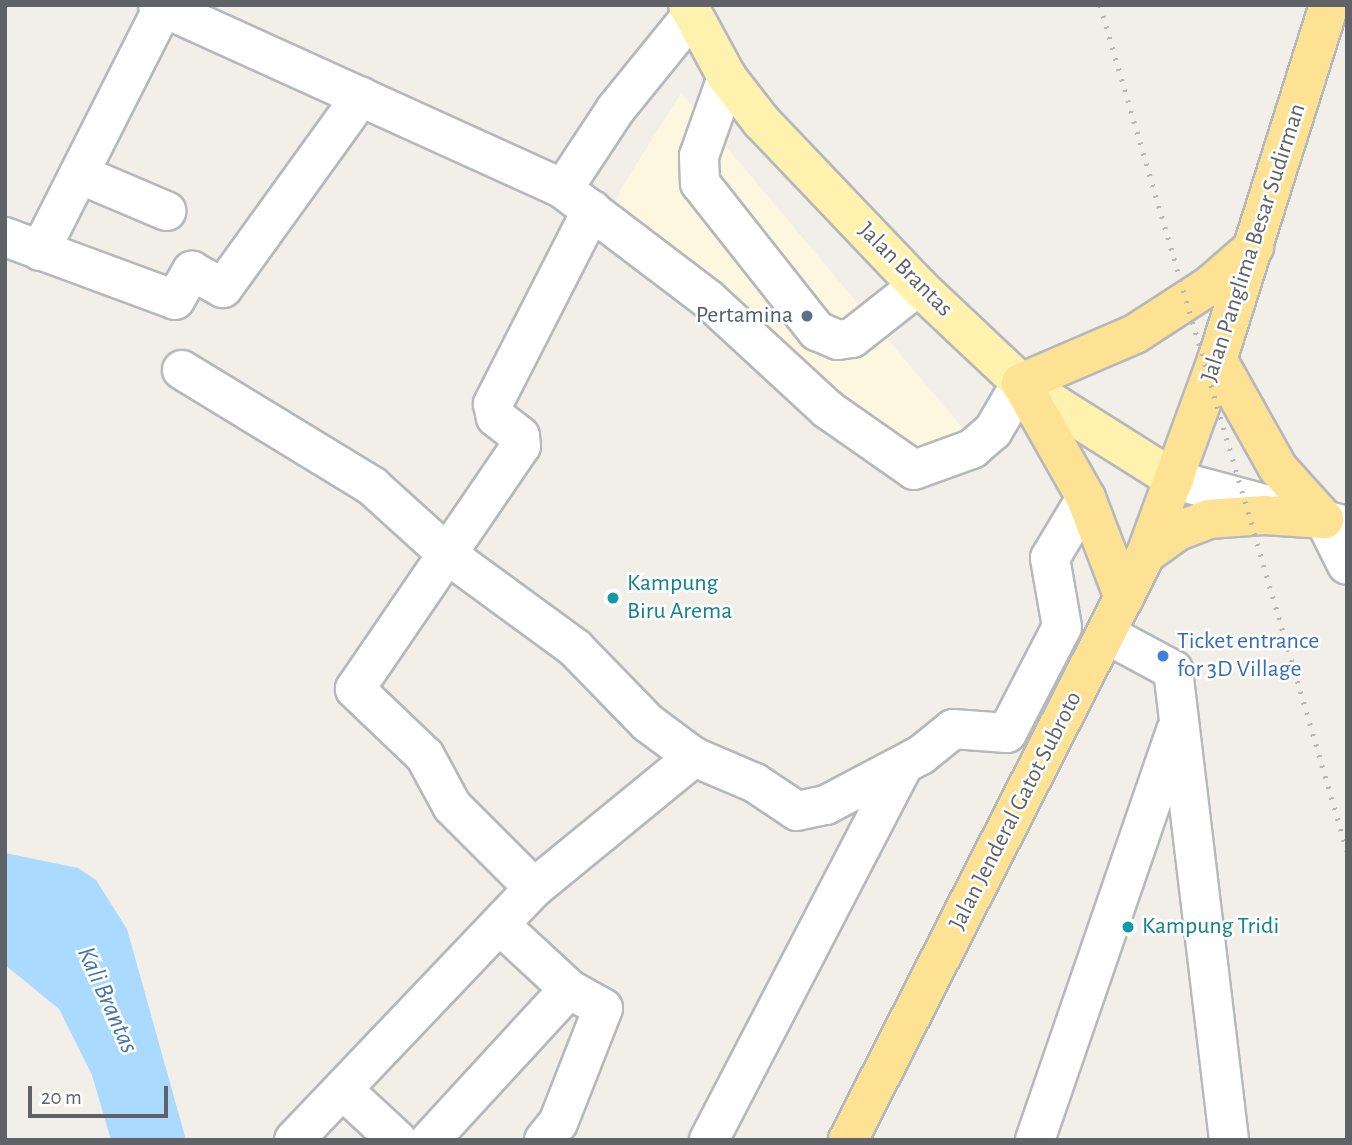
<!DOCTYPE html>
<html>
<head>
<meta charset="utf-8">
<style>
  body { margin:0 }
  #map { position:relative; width:1352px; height:1145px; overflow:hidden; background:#f1efe8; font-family:"Alegreya Sans",sans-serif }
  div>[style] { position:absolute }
  .commercial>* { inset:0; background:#fef7e0 }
  .water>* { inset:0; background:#aadaff }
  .roads { filter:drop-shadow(2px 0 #b5b8bc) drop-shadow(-2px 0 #b5b8bc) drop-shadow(0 2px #b5b8bc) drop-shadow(0 -2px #b5b8bc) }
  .minor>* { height:38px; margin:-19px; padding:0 19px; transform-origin:19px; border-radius:19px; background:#fff }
  .major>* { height:38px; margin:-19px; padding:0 19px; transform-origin:19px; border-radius:19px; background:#fff2af }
  .highway>* { height:38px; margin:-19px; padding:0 19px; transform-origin:19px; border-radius:19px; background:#fde293 }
  .rail>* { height:5px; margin-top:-2.5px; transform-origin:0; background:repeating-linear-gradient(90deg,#b6b7b8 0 2px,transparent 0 11px) }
  .dots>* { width:19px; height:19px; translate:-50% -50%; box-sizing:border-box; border:4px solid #fff; border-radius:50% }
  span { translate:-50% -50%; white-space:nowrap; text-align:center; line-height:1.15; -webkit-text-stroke:5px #fff; paint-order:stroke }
  .street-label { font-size:24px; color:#5f6368 }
  .service-label { font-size:24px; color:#4e5e75 }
  .right { translate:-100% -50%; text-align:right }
  .culture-label { font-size:24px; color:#0d838f }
  .left { translate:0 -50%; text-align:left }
  .shop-label { font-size:24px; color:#366cbe }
  .water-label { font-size:26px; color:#4174aa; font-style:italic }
  .frame { position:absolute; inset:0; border:7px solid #5f6368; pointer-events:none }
  .scale { position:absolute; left:28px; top:1086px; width:140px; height:32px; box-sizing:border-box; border:4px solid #5f6368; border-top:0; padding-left:9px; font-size:21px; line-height:24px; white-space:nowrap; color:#5f6368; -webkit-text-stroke:5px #fff; paint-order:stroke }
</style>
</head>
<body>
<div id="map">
  <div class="commercial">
    <div style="clip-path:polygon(681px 93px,964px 430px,936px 448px,903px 447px,617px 207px,619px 192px)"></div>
  </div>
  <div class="water">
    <div style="clip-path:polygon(5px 853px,78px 868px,96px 880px,127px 929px,186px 1140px,111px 1140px,92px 1075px,59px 1009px,5px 965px)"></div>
  </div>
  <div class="roads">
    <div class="minor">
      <div style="left:158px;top:5px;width:445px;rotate:24.4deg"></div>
      <div style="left:563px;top:189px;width:183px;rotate:37.2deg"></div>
      <div style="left:709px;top:300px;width:161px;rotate:42.7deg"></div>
      <div style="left:827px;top:409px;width:106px;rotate:35deg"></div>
      <div style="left:914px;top:470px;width:62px;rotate:-19.9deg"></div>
      <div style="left:972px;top:449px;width:28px;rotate:-41deg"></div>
      <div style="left:993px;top:431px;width:56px;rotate:-59.7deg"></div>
      <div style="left:727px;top:77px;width:84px;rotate:109.5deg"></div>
      <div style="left:699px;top:156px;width:27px;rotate:88deg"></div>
      <div style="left:700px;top:183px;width:189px;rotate:51.7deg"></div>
      <div style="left:817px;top:331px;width:23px;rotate:23deg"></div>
      <div style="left:838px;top:340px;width:14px;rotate:-8deg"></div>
      <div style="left:852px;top:338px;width:84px;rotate:-38.2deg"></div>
      <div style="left:79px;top:174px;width:95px;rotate:23deg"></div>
      <div style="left:563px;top:189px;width:95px;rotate:-56.6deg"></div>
      <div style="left:615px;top:110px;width:122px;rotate:-51deg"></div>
      <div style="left:5px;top:237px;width:181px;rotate:20.3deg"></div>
      <div style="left:175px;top:300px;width:34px;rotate:-60deg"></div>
      <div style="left:192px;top:271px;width:35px;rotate:29deg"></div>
      <div style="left:223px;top:288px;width:236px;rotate:-54.2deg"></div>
      <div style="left:40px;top:251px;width:272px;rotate:-63.2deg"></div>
      <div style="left:182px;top:370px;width:223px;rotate:31.4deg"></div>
      <div style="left:372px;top:486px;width:103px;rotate:42.2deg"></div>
      <div style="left:448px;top:555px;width:157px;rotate:36.2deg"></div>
      <div style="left:575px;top:648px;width:105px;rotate:45.8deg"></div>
      <div style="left:648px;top:723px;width:57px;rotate:36.5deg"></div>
      <div style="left:694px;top:757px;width:66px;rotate:23.1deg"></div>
      <div style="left:755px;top:783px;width:50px;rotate:33.7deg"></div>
      <div style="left:797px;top:811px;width:30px;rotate:-12deg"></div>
      <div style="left:826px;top:805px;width:107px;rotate:-27.8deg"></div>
      <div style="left:921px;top:755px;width:41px;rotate:-39.1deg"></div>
      <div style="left:953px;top:729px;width:54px;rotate:4.2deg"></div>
      <div style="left:1007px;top:733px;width:119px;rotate:-62.6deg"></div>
      <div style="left:1062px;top:627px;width:70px;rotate:-99.9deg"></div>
      <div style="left:1050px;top:558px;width:70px;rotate:-59deg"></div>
      <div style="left:1175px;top:480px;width:178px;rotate:15deg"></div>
      <div style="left:1324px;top:519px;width:51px;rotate:63.4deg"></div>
      <div style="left:1106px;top:634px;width:76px;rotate:28.2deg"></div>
      <div style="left:1173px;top:670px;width:473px;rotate:83.2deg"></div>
      <div style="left:534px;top:888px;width:116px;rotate:-135deg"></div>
      <div style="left:452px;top:806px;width:57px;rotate:-118.4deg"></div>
      <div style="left:425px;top:756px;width:97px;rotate:-136.3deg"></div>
      <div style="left:355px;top:689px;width:294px;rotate:-55.7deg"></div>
      <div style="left:521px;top:446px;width:10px;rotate:-96deg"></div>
      <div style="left:520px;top:436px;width:31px;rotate:-142deg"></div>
      <div style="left:496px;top:417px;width:13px;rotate:-103deg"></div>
      <div style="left:493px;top:404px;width:218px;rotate:-63deg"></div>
      <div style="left:343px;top:1090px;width:74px;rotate:42.8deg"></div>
      <div style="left:294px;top:1140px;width:348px;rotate:-46.4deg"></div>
      <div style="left:534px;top:888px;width:207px;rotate:-39.3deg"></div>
      <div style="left:430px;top:1140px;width:205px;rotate:-47.4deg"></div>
      <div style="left:569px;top:989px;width:94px;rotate:-137.2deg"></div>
      <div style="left:544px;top:1140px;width:22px;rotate:-51deg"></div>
      <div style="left:558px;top:1123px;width:123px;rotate:-68.6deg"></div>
      <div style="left:603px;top:1008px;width:39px;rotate:-151deg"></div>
      <div style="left:709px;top:1140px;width:422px;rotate:-62.6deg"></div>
      <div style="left:1035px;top:1140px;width:433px;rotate:-71deg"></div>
    </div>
    <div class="major">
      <div style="left:688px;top:5px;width:82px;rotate:61.6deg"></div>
      <div style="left:727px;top:77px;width:56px;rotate:52.3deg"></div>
      <div style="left:761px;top:121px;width:228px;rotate:46.4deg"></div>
      <div style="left:918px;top:286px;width:141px;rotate:43.3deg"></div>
      <div style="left:1021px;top:383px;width:182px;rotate:32.2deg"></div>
    </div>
    <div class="highway">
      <div style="left:1217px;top:359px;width:125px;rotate:60.8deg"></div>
      <div style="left:1278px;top:468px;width:69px;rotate:48deg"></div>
      <div style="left:1146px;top:554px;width:39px;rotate:-36deg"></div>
      <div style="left:1178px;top:531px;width:33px;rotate:-21deg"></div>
      <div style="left:1209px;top:519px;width:55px;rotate:-4.2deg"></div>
      <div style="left:1264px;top:515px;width:60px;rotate:3.8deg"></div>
      <div style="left:1124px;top:598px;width:107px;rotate:-110.8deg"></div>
      <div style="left:1086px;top:498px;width:132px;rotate:-119.5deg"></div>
      <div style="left:1021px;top:383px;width:124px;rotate:-23.3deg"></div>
      <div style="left:1135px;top:334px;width:88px;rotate:-33deg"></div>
      <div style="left:1209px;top:286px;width:60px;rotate:-40.9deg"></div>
      <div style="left:848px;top:1140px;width:657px;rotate:-63.05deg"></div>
      <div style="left:1146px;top:554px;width:213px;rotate:-69.9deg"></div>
      <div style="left:1219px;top:354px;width:366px;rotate:-72.5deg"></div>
    </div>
  </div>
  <div class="rail">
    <div style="left:1100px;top:5px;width:881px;rotate:73.72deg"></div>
  </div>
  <div class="dots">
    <div style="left:807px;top:316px;background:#5c6f8a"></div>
    <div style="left:613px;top:598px;background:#0f9aa8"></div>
    <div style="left:1163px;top:656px;background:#3f7fe0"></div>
    <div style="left:1128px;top:927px;background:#0f9aa8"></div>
  </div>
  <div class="street-label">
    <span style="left:1254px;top:243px;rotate:-72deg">Jalan Panglima Besar Sudirman</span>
    <span style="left:905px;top:270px;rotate:45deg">Jalan Brantas</span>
    <span style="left:1016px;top:811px;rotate:-63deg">Jalan Jenderal Gatot Subroto</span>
  </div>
  <div class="service-label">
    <span class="right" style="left:793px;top:316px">Pertamina</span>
  </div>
  <div class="culture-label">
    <span class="left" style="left:627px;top:598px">Kampung<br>Biru Arema</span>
    <span class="left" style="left:1142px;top:927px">Kampung Tridi</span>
  </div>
  <div class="shop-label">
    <span class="left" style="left:1177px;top:656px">Ticket entrance<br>for 3D Village</span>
  </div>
  <div class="water-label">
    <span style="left:107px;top:1000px;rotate:66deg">Kali Brantas</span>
  </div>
  <div class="frame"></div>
  <div class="scale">20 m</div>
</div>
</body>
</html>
